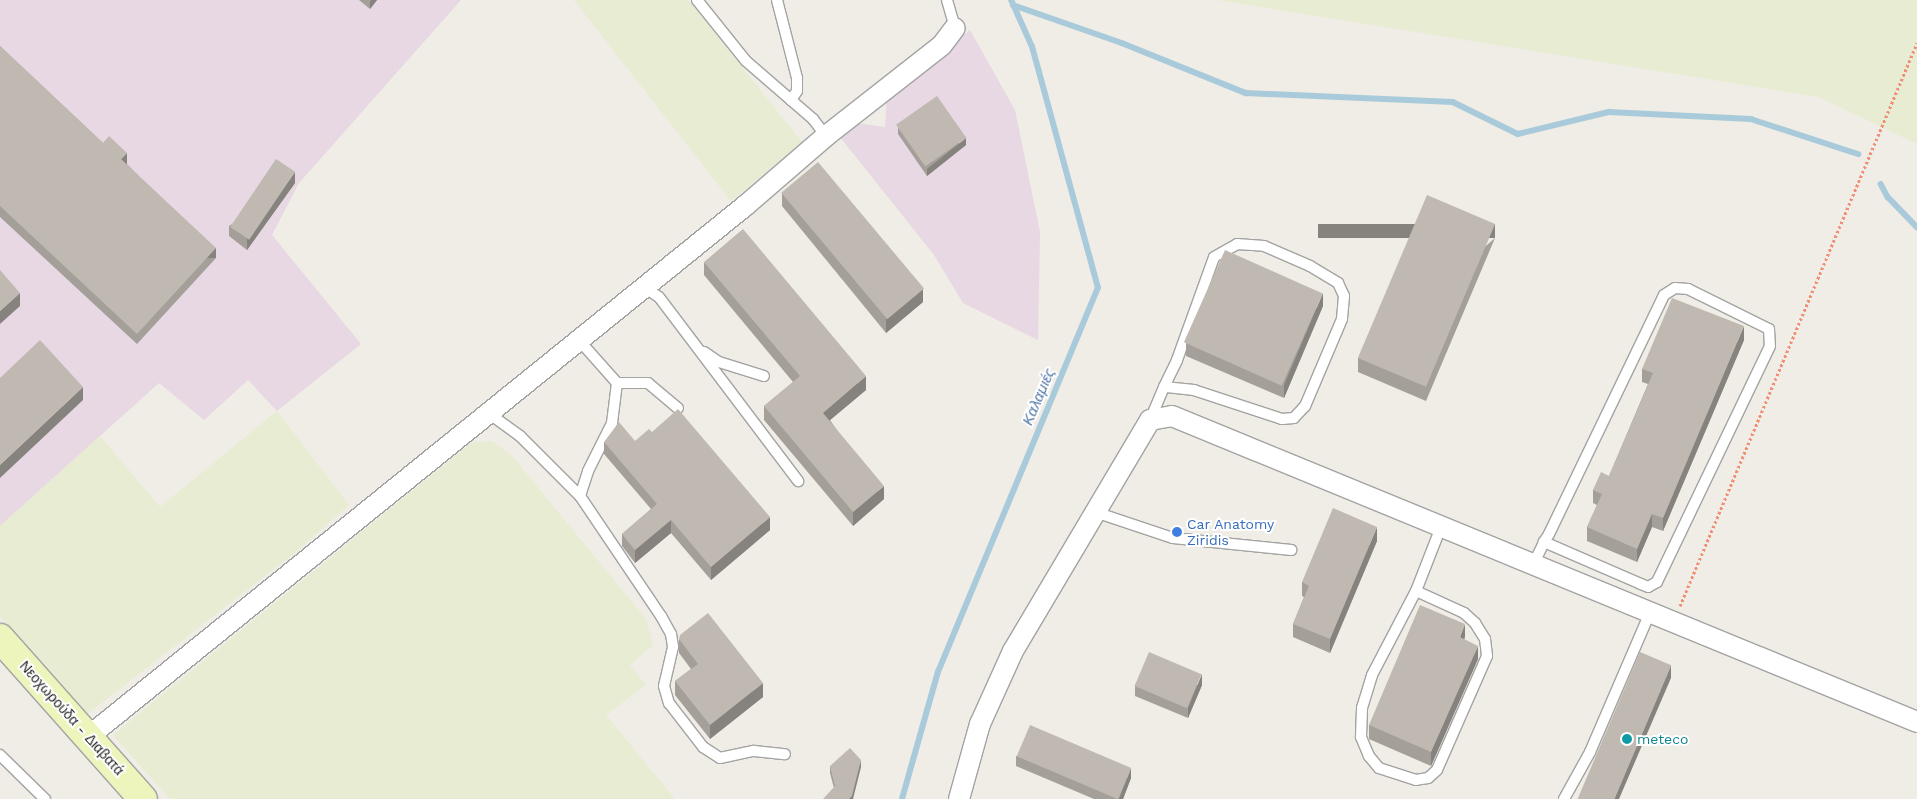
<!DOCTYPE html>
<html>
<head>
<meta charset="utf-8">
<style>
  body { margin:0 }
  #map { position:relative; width:1917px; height:799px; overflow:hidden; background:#efede5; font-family:"Work Sans",sans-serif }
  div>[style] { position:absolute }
  .industrial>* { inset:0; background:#e7d8e3 }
  .farmland>* { inset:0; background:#e8ecd2 }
  .stream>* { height:5.5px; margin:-2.75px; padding:0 2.75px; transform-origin:2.75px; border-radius:2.75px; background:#a9cada }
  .path>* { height:3px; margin-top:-1.5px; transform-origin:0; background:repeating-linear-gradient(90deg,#f18d74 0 2.5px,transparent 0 5px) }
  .roads { filter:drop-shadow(1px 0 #a3a3a3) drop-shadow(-1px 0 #a3a3a3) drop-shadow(0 1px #a3a3a3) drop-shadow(0 -1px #a3a3a3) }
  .lane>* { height:10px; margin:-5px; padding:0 5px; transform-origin:5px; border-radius:5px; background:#fff }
  .street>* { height:20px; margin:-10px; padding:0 10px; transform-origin:10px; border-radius:10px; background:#fff }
  .secondary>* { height:28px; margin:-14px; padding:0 14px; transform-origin:14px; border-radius:14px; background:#edf5bd }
  .wall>* { inset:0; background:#a49f99 }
  .shaded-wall>* { inset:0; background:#86827d; transform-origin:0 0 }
  .building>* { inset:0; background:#bfb9b2; transform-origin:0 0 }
  .dots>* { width:14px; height:14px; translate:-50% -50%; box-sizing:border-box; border:2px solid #fff; border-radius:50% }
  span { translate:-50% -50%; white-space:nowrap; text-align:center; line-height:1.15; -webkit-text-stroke:4px #fff; paint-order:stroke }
  .shop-label { font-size:14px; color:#366cbe }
  .left { translate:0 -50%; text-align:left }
  .street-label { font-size:14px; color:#1f1f1f }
  .culture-label { font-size:14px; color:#0d838f }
  .water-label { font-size:15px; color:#5175a8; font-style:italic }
</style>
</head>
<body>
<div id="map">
  <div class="industrial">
    <div style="clip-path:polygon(0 0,461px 0,299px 183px,272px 235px,361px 344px,277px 411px,248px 380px,204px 420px,159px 383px,0 526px)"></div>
    <div style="clip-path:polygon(970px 30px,1015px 110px,1040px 232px,1038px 340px,963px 303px,934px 255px,840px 137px,856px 123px,885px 127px,887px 96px)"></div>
  </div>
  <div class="farmland">
    <div style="clip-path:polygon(574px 0,688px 0,802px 142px,731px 201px)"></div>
    <div style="clip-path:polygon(1217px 0,1917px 0,1917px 144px,1819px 97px)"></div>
    <div style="clip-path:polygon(277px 411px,349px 505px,293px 554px,86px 715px,0 617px,0 526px,100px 436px,160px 507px)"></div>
    <div style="clip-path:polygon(492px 441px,512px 456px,646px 619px,653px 645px,630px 665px,646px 685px,606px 715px,675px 799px,170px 799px,113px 735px,471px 443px)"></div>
  </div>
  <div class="stream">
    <div style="left:1013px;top:5px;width:115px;rotate:19.2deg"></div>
    <div style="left:1122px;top:43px;width:134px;rotate:22deg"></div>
    <div style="left:1246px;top:93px;width:207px;rotate:2.5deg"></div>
    <div style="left:1453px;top:102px;width:72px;rotate:26.2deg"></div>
    <div style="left:1518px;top:134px;width:94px;rotate:-13.6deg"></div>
    <div style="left:1609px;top:112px;width:142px;rotate:2.8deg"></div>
    <div style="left:1751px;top:119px;width:113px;rotate:18.1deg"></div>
    <div style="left:1881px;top:184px;width:15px;rotate:62deg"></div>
    <div style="left:1888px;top:197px;width:42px;rotate:46deg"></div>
    <div style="left:902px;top:799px;width:132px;rotate:-74.2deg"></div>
    <div style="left:938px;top:672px;width:416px;rotate:-67.4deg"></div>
    <div style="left:1098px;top:288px;width:250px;rotate:-105.3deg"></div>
    <div style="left:1032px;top:47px;width:51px;rotate:-114.1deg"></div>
  </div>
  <div class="path">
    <div style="left:1680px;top:606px;width:611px;rotate:-67.17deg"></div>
  </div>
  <div class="roads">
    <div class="lane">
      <div style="left:697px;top:0;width:78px;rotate:51.2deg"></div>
      <div style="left:746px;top:61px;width:89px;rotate:40.9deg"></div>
      <div style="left:813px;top:119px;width:21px;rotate:53deg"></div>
      <div style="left:777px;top:0;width:81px;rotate:75.6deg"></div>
      <div style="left:797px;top:78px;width:13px;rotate:90deg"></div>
      <div style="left:797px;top:91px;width:11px;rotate:124deg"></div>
      <div style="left:947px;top:0;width:29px;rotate:74deg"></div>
      <div style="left:643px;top:286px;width:19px;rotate:35deg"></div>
      <div style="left:659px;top:297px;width:231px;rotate:52.9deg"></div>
      <div style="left:578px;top:339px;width:59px;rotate:48.4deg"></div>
      <div style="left:617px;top:383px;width:31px"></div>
      <div style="left:648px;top:383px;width:39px;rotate:40deg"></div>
      <div style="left:704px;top:352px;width:18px;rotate:34deg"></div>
      <div style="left:719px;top:362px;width:47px;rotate:17.3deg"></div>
      <div style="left:487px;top:412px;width:41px;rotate:36deg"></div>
      <div style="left:520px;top:436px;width:85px;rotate:45deg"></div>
      <div style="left:580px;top:496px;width:145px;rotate:56deg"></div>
      <div style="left:661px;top:616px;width:21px;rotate:61deg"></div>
      <div style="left:671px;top:634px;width:13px;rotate:81deg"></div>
      <div style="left:673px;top:647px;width:40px;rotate:103deg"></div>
      <div style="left:664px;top:686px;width:18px;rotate:74deg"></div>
      <div style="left:669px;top:703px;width:56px;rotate:52.3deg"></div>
      <div style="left:703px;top:747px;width:20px;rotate:33deg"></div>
      <div style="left:720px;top:758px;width:35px;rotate:-12deg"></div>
      <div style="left:754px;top:751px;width:31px;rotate:6deg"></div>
      <div style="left:1150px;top:420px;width:36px;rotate:-67deg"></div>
      <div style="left:1164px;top:387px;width:30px;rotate:-64deg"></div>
      <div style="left:1177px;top:360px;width:109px;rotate:-70.2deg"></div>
      <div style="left:1214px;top:257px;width:26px;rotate:-29deg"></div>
      <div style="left:1237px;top:244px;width:27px;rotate:4deg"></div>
      <div style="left:1264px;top:246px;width:50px;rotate:23.5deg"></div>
      <div style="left:1310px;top:266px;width:33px;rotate:31deg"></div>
      <div style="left:1338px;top:283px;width:14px;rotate:65deg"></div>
      <div style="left:1344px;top:296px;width:23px;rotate:95deg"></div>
      <div style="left:1342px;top:319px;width:95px;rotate:113deg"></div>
      <div style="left:1305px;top:406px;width:16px;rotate:133deg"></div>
      <div style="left:1294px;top:418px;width:12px;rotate:175deg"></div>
      <div style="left:1282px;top:419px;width:93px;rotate:-161.8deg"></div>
      <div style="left:1194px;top:390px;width:30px;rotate:-174deg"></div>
      <div style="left:580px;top:496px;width:26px;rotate:-72deg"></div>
      <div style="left:588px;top:471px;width:54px;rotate:-63.4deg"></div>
      <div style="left:612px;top:423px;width:40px;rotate:-82.9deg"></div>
      <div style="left:1095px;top:512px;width:82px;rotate:18.4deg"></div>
      <div style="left:1173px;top:538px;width:119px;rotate:5.8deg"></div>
      <div style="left:1533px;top:565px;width:25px;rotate:-64deg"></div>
      <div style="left:1544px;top:542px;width:9px;rotate:-58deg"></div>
      <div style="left:1549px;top:534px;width:265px;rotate:-64.3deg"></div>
      <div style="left:1664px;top:295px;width:13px;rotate:-32deg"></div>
      <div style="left:1675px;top:288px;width:13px;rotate:4deg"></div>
      <div style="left:1688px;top:289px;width:90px;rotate:26.3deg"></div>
      <div style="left:1769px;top:329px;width:17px;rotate:87deg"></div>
      <div style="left:1770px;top:346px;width:262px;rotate:115.6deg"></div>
      <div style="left:1657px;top:582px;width:10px;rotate:151deg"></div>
      <div style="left:1648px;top:587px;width:8px;rotate:-157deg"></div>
      <div style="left:1641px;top:584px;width:106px;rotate:-156.6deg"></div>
      <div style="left:1416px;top:591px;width:53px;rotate:24.6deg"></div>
      <div style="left:1464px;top:613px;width:15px;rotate:42deg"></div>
      <div style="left:1475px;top:623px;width:19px;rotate:58deg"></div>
      <div style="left:1485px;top:639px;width:17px;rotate:83deg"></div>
      <div style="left:1487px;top:656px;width:124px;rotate:113.7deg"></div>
      <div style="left:1437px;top:770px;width:12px;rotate:138deg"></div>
      <div style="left:1428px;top:778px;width:12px;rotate:171deg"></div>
      <div style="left:1416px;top:780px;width:39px;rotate:-162deg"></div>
      <div style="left:1379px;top:768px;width:16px;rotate:-130deg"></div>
      <div style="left:1369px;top:756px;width:21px;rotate:-113deg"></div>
      <div style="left:1361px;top:737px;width:29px;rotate:-88deg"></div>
      <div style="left:1362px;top:708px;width:34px;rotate:-73deg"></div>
      <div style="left:1372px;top:675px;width:95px;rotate:-62.4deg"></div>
      <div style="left:1416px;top:591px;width:69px;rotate:-68.7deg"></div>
      <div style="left:0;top:755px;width:63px;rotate:44.4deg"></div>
      <div style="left:1564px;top:799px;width:54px;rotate:-61deg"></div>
      <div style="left:1590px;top:752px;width:151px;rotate:-66.7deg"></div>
    </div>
    <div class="street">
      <div style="left:88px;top:737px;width:845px;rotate:-38.95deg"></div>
      <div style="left:745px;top:206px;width:107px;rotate:-40.8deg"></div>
      <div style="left:826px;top:136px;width:147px;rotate:-38.1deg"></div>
      <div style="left:942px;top:45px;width:21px;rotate:-53deg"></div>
      <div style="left:959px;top:799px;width:78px;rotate:-74.4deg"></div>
      <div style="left:980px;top:724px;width:80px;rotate:-65.7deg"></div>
      <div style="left:1013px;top:651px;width:269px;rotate:-59.3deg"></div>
      <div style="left:1150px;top:420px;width:22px;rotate:-10deg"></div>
      <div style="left:1172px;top:416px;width:805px;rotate:22.33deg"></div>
    </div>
    <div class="secondary">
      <div style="left:0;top:638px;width:215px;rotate:48.4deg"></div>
    </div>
  </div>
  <div class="wall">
    <div style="clip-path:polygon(359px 0,377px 0,370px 9px)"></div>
    <div style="clip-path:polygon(0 46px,103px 143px,127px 163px,127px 164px,216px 258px,137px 344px,0 217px)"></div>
    <div style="clip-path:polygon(898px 127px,966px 145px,927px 176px,898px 134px)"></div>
    <div style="clip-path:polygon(295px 183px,247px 250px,229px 236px,229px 226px)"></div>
    <div style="clip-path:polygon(782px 193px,923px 302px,886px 333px,782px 206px)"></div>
    <div style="clip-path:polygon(1495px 238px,1426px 401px,1358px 372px,1358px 358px)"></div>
    <div style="clip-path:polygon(704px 262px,866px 390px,830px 420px,884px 499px,853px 526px,764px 420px,764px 406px,793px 382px,704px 275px)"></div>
    <div style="clip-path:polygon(1323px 306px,1284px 398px,1186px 356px,1186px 343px)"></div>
    <div style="clip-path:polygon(1744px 340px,1663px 531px,1652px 527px,1637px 562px,1587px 541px,1587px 527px,1597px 505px,1593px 503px,1593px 490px,1609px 476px,1648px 384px,1642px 382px,1642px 369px)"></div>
    <div style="clip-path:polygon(652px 432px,770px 530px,711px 580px,671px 533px,635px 563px,622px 546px,622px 534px,651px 509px,604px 454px,604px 442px,635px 441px)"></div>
    <div style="clip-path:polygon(1377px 541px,1330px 653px,1293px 637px,1293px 624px,1304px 597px,1302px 596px,1302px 582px)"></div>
    <div style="clip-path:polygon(1465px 637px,1464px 639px,1478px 659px,1431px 766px,1369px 739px,1369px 725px)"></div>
    <div style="clip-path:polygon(679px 639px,763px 697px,710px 739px,675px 695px,675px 681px,691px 669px,679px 653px)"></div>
    <div style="clip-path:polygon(1202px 685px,1188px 718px,1135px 696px,1135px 686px)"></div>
    <div style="clip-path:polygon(1016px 756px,1131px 778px,1123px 799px,1094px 799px,1016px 766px)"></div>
    <div style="clip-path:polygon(830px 766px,861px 767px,834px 788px,830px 773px)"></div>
  </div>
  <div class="shaded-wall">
    <div style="clip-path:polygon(371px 0,377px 0,370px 9px,370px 2px)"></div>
    <div style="clip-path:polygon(966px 138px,966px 145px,927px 176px,927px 169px)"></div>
    <div style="clip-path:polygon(127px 153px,127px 163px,121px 170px,121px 159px)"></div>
    <div style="clip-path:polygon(295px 172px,295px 183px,247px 250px,247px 239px)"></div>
    <div style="left:1495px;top:224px;width:14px;height:177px;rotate:90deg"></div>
    <div style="left:216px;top:248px;width:10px;height:117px;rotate:90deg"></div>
    <div style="clip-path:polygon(923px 289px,923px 302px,886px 333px,886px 319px)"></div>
    <div style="clip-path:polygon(20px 293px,20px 306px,0 324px,0 311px)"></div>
    <div style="clip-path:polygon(1323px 293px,1323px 306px,1284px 398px,1284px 385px)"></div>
    <div style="clip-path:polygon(1744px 326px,1744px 340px,1663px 531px,1663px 518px)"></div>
    <div style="clip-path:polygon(866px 376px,866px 390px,823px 426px,823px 413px)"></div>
    <div style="clip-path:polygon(83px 387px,83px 400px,0 478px,0 465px)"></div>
    <div style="clip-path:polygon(884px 486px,884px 499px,853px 526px,853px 512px)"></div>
    <div style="clip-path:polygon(1652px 514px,1652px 527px,1637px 562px,1637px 549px)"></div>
    <div style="clip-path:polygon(770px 517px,770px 530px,711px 580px,711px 567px)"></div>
    <div style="clip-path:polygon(671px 520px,671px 533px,635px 563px,635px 550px)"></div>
    <div style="clip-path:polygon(1377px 527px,1377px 541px,1330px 653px,1330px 639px)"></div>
    <div style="clip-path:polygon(1465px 624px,1465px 637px,1460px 651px,1460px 637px)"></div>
    <div style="clip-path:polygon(1478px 646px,1478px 659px,1431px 766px,1431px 752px)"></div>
    <div style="clip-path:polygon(1671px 665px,1671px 678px,1619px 799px,1614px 799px)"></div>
    <div style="clip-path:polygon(1202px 674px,1202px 685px,1188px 718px,1188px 708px)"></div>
    <div style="clip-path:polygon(763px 683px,763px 697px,710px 739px,710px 725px)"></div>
    <div style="clip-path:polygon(861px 760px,861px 767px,853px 799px,849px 799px)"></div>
    <div style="clip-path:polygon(1131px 768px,1131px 778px,1123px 799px,1119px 799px)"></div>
  </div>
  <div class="building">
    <div style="clip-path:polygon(0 46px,103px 143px,109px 136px,127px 153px,121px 159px,216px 248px,137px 334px,0 206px)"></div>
    <div style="left:937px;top:96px;width:51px;height:50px;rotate:55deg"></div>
    <div style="left:276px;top:159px;width:23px;height:82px;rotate:34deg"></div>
    <div style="left:818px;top:162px;width:165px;height:48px;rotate:50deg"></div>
    <div style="left:1427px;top:195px;width:74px;height:177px;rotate:23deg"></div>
    <div style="clip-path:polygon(743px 229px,866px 376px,823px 413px,884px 486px,853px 512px,764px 406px,800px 376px,704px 262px)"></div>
    <div style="left:1225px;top:250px;width:107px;height:101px;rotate:24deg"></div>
    <div style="clip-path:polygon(0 270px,20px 293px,0 311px)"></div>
    <div style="clip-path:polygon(1672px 298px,1744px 326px,1663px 518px,1652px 514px,1637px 549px,1587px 527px,1602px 494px,1593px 490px,1601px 472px,1609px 476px,1653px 373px,1642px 369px)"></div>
    <div style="clip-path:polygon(40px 340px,83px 387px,0 465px,0 378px)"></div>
    <div style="clip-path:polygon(678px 409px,770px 517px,711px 567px,671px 520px,635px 550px,622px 534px,657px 504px,604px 442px,619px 422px,635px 441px,649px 429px,652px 432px)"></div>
    <div style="clip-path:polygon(1333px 508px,1377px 527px,1330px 639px,1293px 624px,1309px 586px,1302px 582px)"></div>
    <div style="clip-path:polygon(1420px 605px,1465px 624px,1460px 637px,1478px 646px,1431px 752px,1369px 725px)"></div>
    <div style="clip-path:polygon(708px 613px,763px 683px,710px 725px,675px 681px,698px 664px,679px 639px,680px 635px)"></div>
    <div style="left:1149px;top:652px;width:57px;height:37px;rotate:23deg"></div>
    <div style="left:1640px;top:652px;width:34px;height:160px;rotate:23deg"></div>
    <div style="left:1030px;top:725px;width:110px;height:34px;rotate:23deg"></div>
    <div style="clip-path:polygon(850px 748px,861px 760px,852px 796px,849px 799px,823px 799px,835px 786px,830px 766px)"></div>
  </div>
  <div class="dots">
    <div style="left:1177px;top:532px;background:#3f7fe0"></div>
    <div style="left:1627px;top:739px;background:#0f9aa8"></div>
  </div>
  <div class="shop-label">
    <span class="left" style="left:1187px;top:532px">Car Anatomy<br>Ziridis</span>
  </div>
  <div class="street-label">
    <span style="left:72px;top:718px;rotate:48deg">Νεοχωρούδα - Διαβατά</span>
  </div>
  <div class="culture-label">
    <span class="left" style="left:1637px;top:739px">meteco</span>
  </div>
  <div class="water-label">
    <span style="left:1039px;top:397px;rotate:-67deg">Καλαμιές</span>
  </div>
</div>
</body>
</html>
